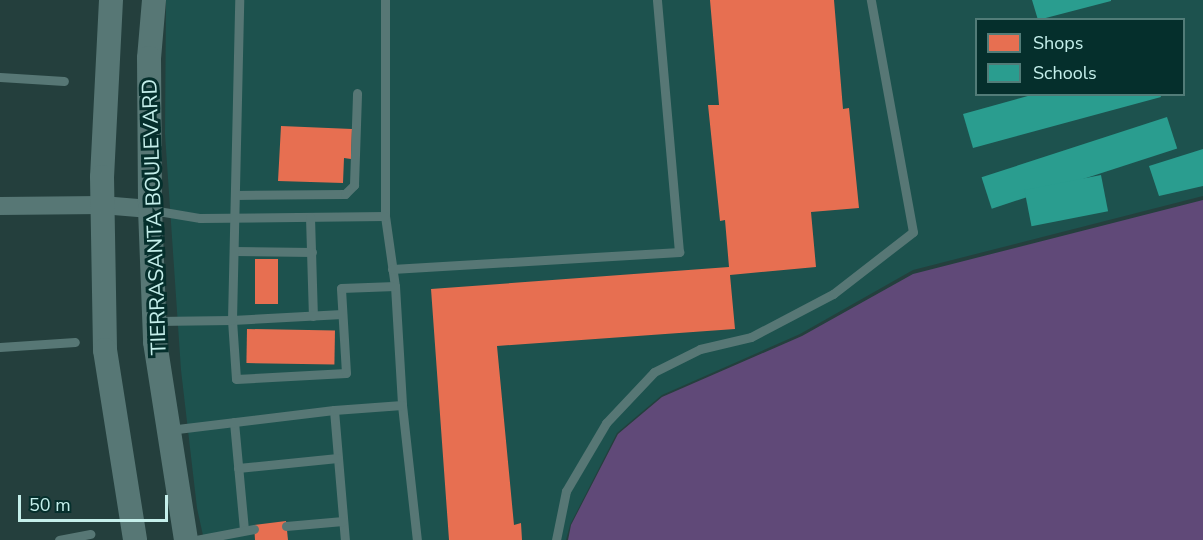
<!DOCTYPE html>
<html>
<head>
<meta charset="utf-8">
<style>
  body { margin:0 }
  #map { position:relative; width:1203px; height:540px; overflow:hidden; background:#243f3d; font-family:"Nunito Sans",sans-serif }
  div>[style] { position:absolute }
  .built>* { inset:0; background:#1d524e }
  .green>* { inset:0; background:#604978 }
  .shops>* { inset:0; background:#e76f51; transform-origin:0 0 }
  .schools>* { inset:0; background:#2a9d8f; transform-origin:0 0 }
  .lane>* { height:9px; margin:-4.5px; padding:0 4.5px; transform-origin:4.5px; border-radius:4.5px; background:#577775 }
  .street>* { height:18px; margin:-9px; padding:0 9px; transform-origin:9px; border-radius:9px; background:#577775 }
  .secondary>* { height:24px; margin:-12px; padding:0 12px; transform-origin:12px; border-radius:12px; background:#577775 }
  span { translate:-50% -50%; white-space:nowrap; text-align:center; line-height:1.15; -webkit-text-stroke:6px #052f2c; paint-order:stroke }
  .street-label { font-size:21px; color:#c5efeb }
  .legend { position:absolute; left:975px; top:18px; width:210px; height:78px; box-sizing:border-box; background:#052f2c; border:2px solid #527c78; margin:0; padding:8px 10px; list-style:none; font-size:18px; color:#c5efeb }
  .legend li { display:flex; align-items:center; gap:12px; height:30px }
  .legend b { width:30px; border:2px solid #527c78 }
  .scale { position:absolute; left:18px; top:495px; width:150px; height:27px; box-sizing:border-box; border:3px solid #c5efeb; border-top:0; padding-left:8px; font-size:18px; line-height:21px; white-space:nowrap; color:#c5efeb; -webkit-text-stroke:4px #052f2c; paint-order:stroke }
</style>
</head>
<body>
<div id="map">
  <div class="built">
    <div style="clip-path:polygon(evenodd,166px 0,1203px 0,1203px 196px,913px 270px,800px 334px,662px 395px,617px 433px,570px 525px,566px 540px,204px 540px,197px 508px,181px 370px,165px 134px,166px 0,976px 20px,1184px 20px,1184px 94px,976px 94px,976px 20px)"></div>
  </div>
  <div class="green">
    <div style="clip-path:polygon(1203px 200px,1203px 540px,568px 540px,571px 525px,618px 434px,662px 397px,802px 336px,913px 274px)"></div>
  </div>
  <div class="shops">
    <div style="clip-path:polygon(710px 0,834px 0,843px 109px,849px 108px,859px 208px,811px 212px,816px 267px,730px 275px,735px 329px,497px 346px,514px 525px,521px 523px,522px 540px,449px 540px,431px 289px,729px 267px,725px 220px,720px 221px,708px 105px,719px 105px)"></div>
    <div style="clip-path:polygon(281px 126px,352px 129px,351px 159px,344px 158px,343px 183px,278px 181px)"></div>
    <div style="left:255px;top:259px;width:23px;height:45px"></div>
    <div style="left:247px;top:329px;width:88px;height:34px;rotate:1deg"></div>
    <div style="clip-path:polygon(286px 521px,288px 540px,255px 540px,254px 525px)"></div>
  </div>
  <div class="schools">
    <div style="clip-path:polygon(1032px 0,1111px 0,1111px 1px,1038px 20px)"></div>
    <div style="clip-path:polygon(1035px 94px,1160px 94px,1161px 97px,973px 148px,963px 114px)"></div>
    <div style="left:1167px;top:117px;width:33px;height:195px;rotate:72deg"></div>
    <div style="clip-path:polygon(1203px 149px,1203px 186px,1159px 196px,1149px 166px)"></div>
    <div style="left:1101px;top:175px;width:37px;height:78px;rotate:79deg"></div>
  </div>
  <div class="lane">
    <div style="left:385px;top:0;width:216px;rotate:90deg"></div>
    <div style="left:385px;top:216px;width:71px;rotate:81.9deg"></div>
    <div style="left:395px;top:286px;width:119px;rotate:86.6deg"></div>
    <div style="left:402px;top:405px;width:136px;rotate:83.7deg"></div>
    <div style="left:0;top:77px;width:64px;rotate:3.6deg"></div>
    <div style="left:235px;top:195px;width:110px;rotate:-0.5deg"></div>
    <div style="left:345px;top:194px;width:13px;rotate:-45deg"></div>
    <div style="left:354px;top:185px;width:92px;rotate:-88.1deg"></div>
    <div style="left:152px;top:210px;width:49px;rotate:9.5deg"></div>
    <div style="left:200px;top:218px;width:185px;rotate:-0.6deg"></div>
    <div style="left:310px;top:217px;width:99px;rotate:88.3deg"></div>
    <div style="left:234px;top:251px;width:78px;rotate:0.7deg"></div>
    <div style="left:392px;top:269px;width:288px;rotate:-3.4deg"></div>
    <div style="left:679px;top:252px;width:253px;rotate:-95deg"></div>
    <div style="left:342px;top:314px;width:110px;rotate:176.9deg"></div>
    <div style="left:232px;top:320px;width:59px;rotate:86.1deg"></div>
    <div style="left:236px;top:379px;width:110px;rotate:-3.1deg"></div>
    <div style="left:346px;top:373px;width:85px;rotate:-93.4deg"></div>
    <div style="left:341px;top:288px;width:54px;rotate:-2.1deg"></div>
    <div style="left:156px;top:321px;width:76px;rotate:-0.8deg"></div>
    <div style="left:232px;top:320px;width:320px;rotate:-88.7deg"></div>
    <div style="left:0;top:347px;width:75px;rotate:-3.8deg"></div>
    <div style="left:334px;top:410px;width:130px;rotate:85.2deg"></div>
    <div style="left:234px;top:422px;width:108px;rotate:84.7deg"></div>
    <div style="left:169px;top:430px;width:166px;rotate:-6.9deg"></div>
    <div style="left:334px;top:410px;width:68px;rotate:-4.2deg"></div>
    <div style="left:238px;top:468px;width:100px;rotate:-5.7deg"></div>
    <div style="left:286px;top:526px;width:57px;rotate:-5deg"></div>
    <div style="left:59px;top:540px;width:32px;rotate:-11deg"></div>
    <div style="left:196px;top:540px;width:59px;rotate:-10.7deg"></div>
    <div style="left:556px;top:540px;width:50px;rotate:-78.5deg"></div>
    <div style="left:566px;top:491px;width:79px;rotate:-59.5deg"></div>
    <div style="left:606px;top:423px;width:70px;rotate:-46.7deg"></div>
    <div style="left:654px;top:372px;width:51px;rotate:-26.6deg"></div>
    <div style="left:700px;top:349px;width:52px;rotate:-13.2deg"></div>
    <div style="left:751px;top:337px;width:93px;rotate:-27.7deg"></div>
    <div style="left:833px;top:294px;width:101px;rotate:-37.8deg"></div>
    <div style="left:913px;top:232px;width:236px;rotate:-100.3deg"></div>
  </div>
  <div class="street">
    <div style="left:0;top:206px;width:102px;rotate:-0.6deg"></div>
    <div style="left:102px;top:205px;width:48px;rotate:4.8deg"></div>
  </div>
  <div class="secondary">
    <div style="left:111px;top:0;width:177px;rotate:92.9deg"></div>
    <div style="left:102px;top:177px;width:173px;rotate:89deg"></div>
    <div style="left:105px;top:350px;width:192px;rotate:81deg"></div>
    <div style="left:154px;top:0;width:58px;rotate:94.9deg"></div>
    <div style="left:149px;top:58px;width:151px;rotate:89.6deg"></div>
    <div style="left:150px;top:209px;width:133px;rotate:87.8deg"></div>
    <div style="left:155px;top:342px;width:200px;rotate:81.1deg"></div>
  </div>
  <div class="street-label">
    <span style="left:154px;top:217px;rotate:-92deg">TIERRASANTA BOULEVARD</span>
  </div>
  <ul class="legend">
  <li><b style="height:16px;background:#e76f51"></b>Shops</li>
  <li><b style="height:16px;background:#2a9d8f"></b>Schools</li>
  </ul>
  <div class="scale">50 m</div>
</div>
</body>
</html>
